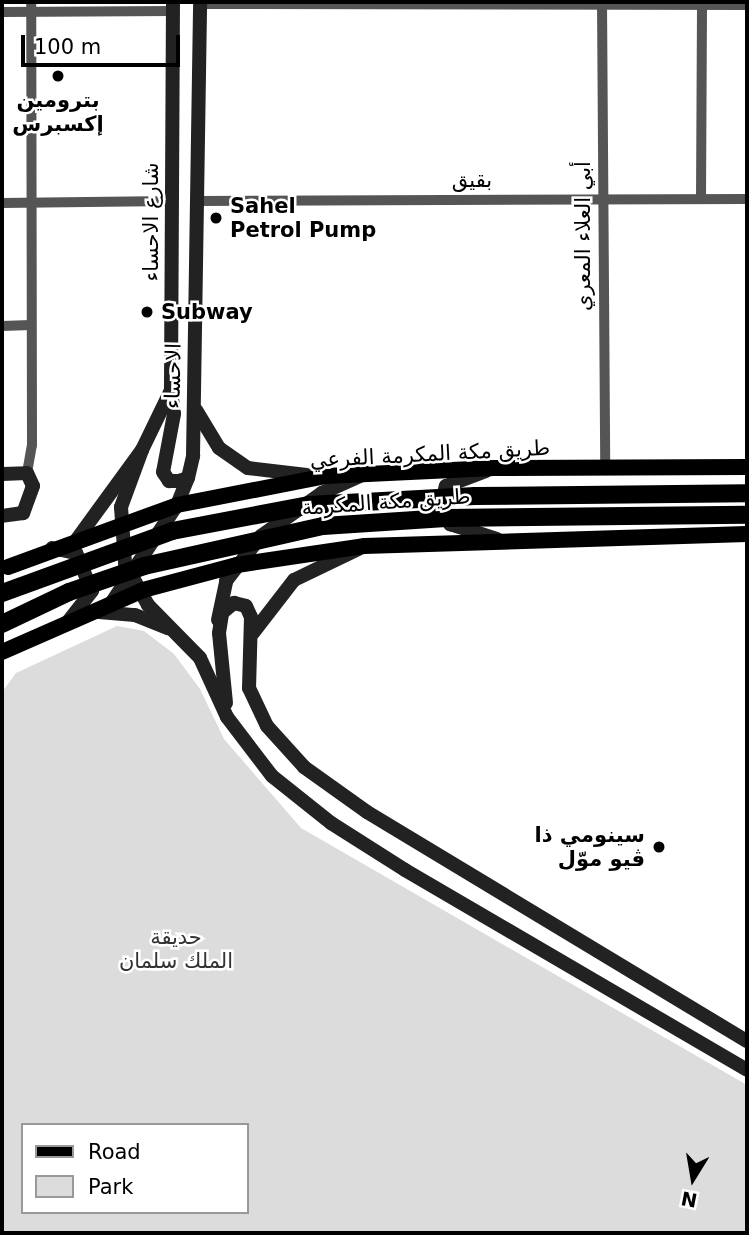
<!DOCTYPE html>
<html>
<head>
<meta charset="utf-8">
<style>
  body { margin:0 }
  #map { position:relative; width:749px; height:1235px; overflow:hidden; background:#fff; font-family:"DejaVu Sans","Noto Sans Arabic",sans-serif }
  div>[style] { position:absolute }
  .green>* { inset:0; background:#dcdcdc }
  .street>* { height:10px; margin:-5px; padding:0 5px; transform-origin:5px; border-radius:5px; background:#555 }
  .secondary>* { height:14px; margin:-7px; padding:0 7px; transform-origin:7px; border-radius:7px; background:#222 }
  .primary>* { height:16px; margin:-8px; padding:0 8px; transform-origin:8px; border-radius:8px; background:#000 }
  .highway>* { height:18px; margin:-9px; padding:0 9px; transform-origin:9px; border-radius:9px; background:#000 }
  .dots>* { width:19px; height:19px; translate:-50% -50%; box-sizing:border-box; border:4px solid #fff; border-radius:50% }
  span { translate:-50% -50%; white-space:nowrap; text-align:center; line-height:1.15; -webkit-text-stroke:5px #fff; paint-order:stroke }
  .poi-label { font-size:21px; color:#000; font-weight:700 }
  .left { translate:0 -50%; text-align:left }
  .right { translate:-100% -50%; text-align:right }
  .street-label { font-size:21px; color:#000 }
  .park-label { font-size:21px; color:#333 }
  .frame { position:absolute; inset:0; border:4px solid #000; pointer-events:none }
  .legend { position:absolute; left:21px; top:1123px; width:228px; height:91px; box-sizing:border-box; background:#fff; border:2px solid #999; margin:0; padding:9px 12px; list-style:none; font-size:21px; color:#000 }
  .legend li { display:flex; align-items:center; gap:14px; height:35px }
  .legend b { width:35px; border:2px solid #999 }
  .north { position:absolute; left:658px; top:1144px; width:70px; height:70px; -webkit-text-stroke:5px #fff; paint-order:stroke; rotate:191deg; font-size:19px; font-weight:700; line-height:28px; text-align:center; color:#000 }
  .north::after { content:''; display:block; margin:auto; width:24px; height:32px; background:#000; clip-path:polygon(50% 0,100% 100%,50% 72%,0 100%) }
  .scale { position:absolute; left:21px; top:35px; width:159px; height:32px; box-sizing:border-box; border:4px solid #000; border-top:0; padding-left:9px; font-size:21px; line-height:24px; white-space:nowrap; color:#000; -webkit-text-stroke:5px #fff; paint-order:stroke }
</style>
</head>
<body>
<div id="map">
  <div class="green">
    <div style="clip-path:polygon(evenodd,117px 626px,144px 631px,174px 654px,200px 689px,224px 739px,301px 828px,747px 1085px,747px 1233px,2px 1233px,2px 692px,16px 673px,117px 626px,23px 1125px,247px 1125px,247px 1212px,23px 1212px,23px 1125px)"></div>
  </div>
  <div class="street">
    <div style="left:602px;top:2px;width:468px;rotate:89.6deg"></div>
    <div style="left:200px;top:4px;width:547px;rotate:0.1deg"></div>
    <div style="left:2px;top:12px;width:171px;rotate:-0.3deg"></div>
    <div style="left:701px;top:199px;width:194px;rotate:-89.7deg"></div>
    <div style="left:197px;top:201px;width:550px;rotate:-0.21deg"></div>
    <div style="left:2px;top:203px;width:170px;rotate:-0.7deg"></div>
    <div style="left:2px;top:326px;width:29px;rotate:-2deg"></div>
    <div style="left:27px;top:473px;width:28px;rotate:-80deg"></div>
    <div style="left:32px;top:445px;width:443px;rotate:-90.1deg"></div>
  </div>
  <div class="secondary">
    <div style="left:173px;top:2px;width:388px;rotate:90.3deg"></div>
    <div style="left:171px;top:390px;width:24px;rotate:83deg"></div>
    <div style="left:174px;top:414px;width:59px;rotate:100.7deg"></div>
    <div style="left:163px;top:472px;width:11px;rotate:56deg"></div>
    <div style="left:169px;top:481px;width:10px"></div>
    <div style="left:179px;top:481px;width:9px;rotate:-18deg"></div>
    <div style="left:188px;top:478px;width:23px;rotate:-77deg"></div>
    <div style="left:193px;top:456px;width:454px;rotate:-89.1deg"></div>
    <div style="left:196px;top:410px;width:44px;rotate:58.8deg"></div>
    <div style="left:219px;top:448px;width:35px;rotate:35deg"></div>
    <div style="left:248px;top:468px;width:59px;rotate:6.8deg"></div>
    <div style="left:142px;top:450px;width:61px;rotate:110.2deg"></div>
    <div style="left:121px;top:507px;width:56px;rotate:85.9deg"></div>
    <div style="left:125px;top:563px;width:48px;rotate:61.3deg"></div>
    <div style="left:148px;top:605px;width:74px;rotate:45.5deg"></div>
    <div style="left:200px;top:658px;width:65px;rotate:65.4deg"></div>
    <div style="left:227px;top:717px;width:74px;rotate:52.7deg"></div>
    <div style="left:272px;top:776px;width:75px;rotate:38.5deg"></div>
    <div style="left:331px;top:823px;width:88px;rotate:32.4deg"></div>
    <div style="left:405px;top:870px;width:396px;rotate:30.3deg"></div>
    <div style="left:486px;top:471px;width:43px;rotate:159.4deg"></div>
    <div style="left:446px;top:486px;width:21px;rotate:107deg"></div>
    <div style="left:440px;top:506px;width:21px;rotate:61deg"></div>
    <div style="left:450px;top:524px;width:49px;rotate:17.7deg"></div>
    <div style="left:2px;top:474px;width:25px;rotate:-2deg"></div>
    <div style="left:27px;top:473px;width:14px;rotate:65deg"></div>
    <div style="left:33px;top:486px;width:29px;rotate:110deg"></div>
    <div style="left:23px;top:513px;width:21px;rotate:172deg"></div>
    <div style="left:77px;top:539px;width:110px;rotate:-53.9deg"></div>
    <div style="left:142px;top:450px;width:67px;rotate:-64.2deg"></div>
    <div style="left:52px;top:548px;width:25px;rotate:12deg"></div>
    <div style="left:76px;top:553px;width:41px;rotate:67.2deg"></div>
    <div style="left:92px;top:591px;width:42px;rotate:128.2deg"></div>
    <div style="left:110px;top:605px;width:120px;rotate:-56.2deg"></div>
    <div style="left:177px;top:505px;width:29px;rotate:-68deg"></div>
    <div style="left:99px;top:612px;width:36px;rotate:5deg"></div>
    <div style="left:135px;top:615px;width:35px;rotate:22deg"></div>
    <div style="left:218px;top:620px;width:40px;rotate:-78deg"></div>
    <div style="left:226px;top:581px;width:57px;rotate:-52.1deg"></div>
    <div style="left:261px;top:536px;width:75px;rotate:-35.2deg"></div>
    <div style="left:322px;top:493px;width:42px;rotate:-24.1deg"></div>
    <div style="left:253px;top:633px;width:67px;rotate:-52.3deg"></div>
    <div style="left:294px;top:580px;width:71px;rotate:-25.8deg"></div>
    <div style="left:226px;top:703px;width:70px;rotate:-95.7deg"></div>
    <div style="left:219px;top:633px;width:20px;rotate:-81deg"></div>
    <div style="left:222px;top:613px;width:16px;rotate:-40deg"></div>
    <div style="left:234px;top:603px;width:12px;rotate:14deg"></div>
    <div style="left:246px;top:606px;width:12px;rotate:66deg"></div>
    <div style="left:251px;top:617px;width:71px;rotate:91.6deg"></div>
    <div style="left:249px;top:688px;width:42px;rotate:64.7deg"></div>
    <div style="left:267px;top:726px;width:55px;rotate:47.9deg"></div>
    <div style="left:304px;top:767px;width:77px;rotate:35.5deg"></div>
    <div style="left:367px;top:812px;width:444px;rotate:31.1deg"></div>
  </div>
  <div class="primary">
    <div style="left:8px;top:567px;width:180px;rotate:-20.1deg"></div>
    <div style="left:177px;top:505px;width:152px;rotate:-11deg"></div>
    <div style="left:326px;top:476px;width:168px;rotate:-2.7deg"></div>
    <div style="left:494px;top:468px;width:253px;rotate:-0.2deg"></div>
    <div style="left:2px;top:652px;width:154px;rotate:-23.7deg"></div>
    <div style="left:143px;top:590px;width:97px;rotate:-14.9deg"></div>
    <div style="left:237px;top:565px;width:128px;rotate:-8.5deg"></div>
    <div style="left:364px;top:546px;width:383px;rotate:-1.8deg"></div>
  </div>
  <div class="highway">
    <div style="left:2px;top:593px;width:181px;rotate:-20deg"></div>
    <div style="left:172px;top:531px;width:139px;rotate:-10.7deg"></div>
    <div style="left:309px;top:505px;width:166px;rotate:-3.1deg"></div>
    <div style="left:475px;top:496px;width:272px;rotate:-0.6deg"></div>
    <div style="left:2px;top:624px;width:74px;rotate:-25.5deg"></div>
    <div style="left:69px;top:592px;width:79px;rotate:-19.1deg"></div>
    <div style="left:144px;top:566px;width:183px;rotate:-12.6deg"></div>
    <div style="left:323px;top:526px;width:123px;rotate:-3.7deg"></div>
    <div style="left:446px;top:518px;width:301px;rotate:-0.6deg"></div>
  </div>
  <div class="dots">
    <div style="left:58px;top:76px;background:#000"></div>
    <div style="left:216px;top:218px;background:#000"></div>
    <div style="left:147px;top:312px;background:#000"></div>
    <div style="left:659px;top:847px;background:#000"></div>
  </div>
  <div class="poi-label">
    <span style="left:58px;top:112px">بترومين<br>إكسبرس</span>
    <span class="left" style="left:230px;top:218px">Sahel<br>Petrol Pump</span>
    <span class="left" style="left:161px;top:312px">Subway</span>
    <span class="right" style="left:645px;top:847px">سينومي ذا<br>ڤيو موّل</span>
  </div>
  <div class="street-label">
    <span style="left:472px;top:180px">بقيق</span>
    <span style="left:151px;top:222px;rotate:-90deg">شارع الاحساء</span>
    <span style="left:583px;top:236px;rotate:-90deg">أبي العلاء المعري</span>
    <span style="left:173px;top:376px;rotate:-89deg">الاحساء</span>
    <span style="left:430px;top:454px;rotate:-3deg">طريق مكة المكرمة الفرعي</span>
    <span style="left:386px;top:502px;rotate:-4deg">طريق مكة المكرمة</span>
  </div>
  <div class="park-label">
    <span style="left:176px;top:949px">حديقة<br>الملك سلمان</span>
  </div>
  <div class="frame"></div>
  <ul class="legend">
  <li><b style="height:9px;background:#000"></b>Road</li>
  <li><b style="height:19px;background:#dcdcdc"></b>Park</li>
  </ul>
  <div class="north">N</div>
  <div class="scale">100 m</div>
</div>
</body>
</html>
